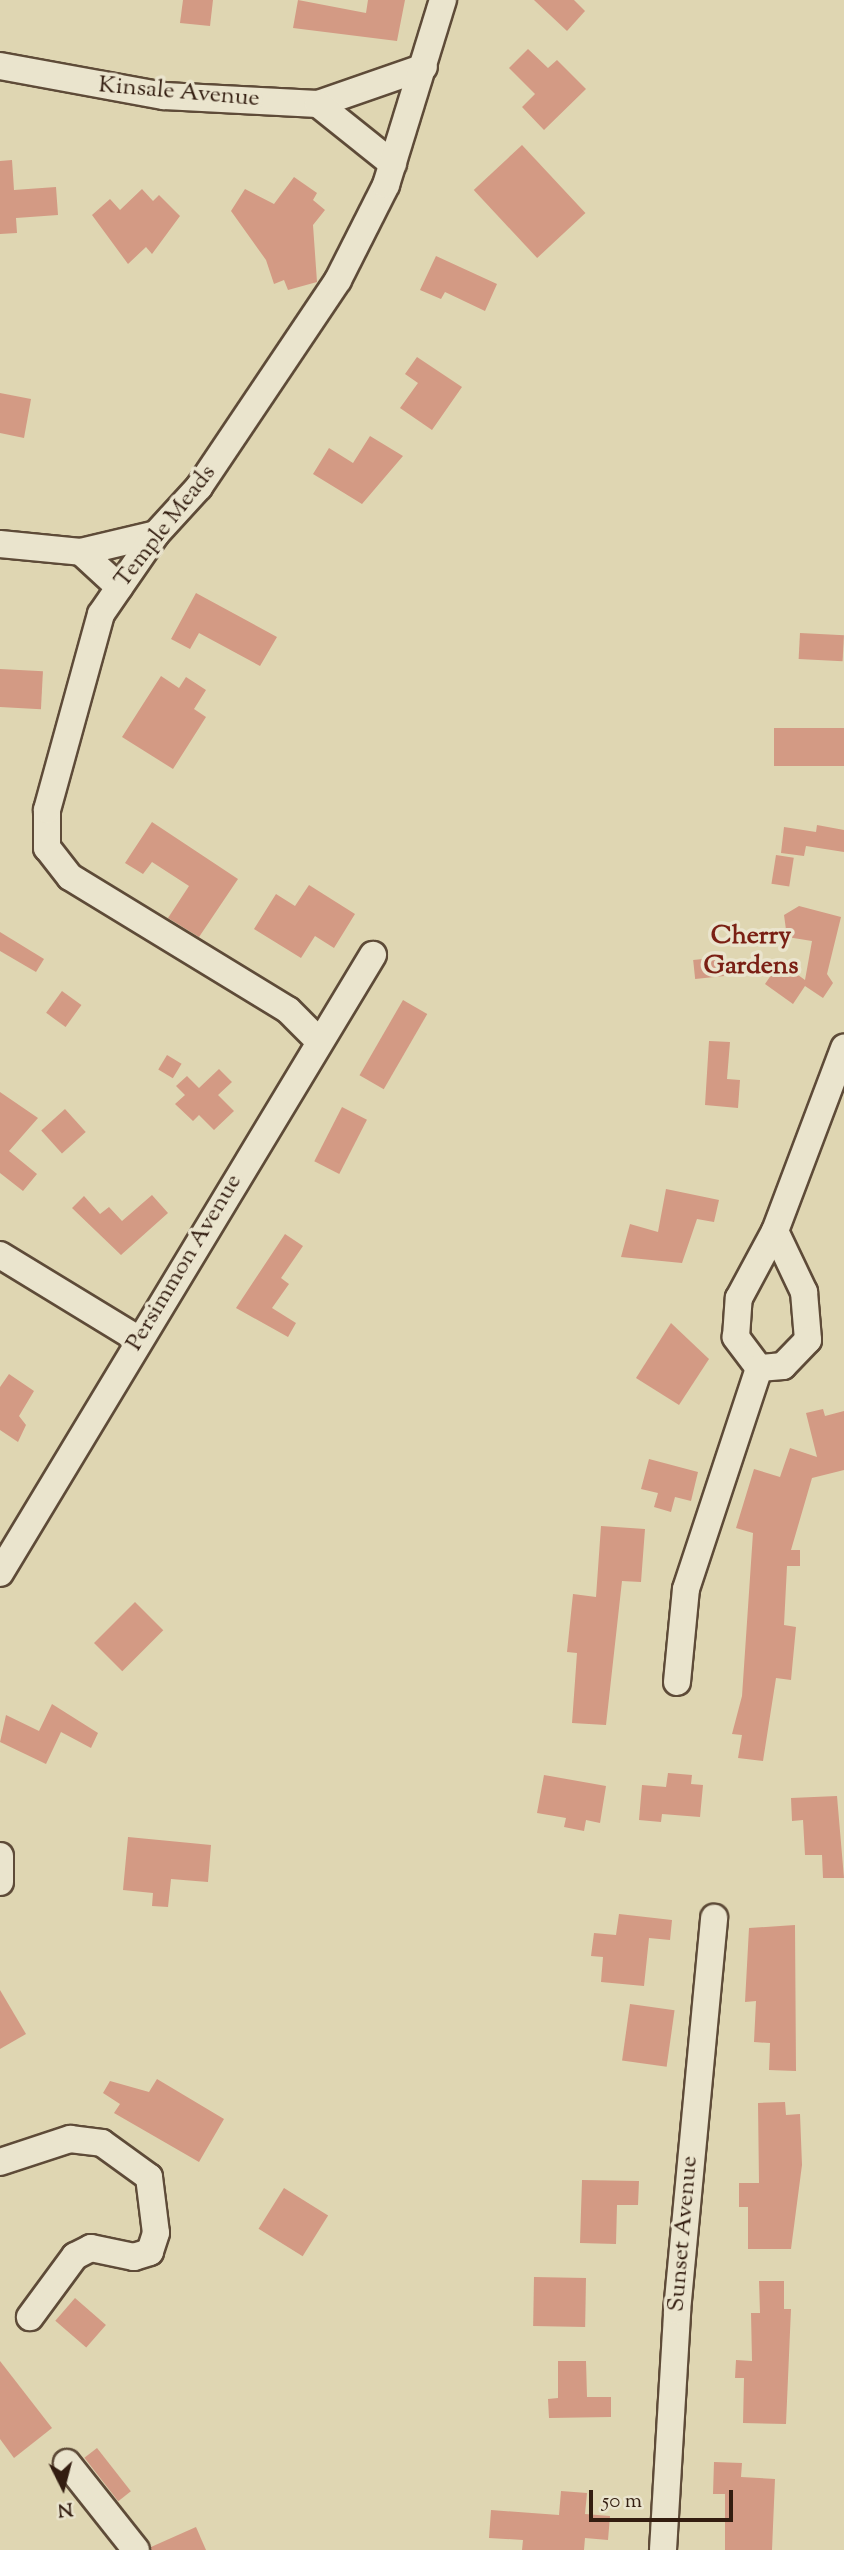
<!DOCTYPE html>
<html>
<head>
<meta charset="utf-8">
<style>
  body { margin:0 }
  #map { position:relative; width:844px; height:2550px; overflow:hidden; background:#dfd6b2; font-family:"Sorts Mill Goudy",serif }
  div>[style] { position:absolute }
  .building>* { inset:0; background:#d39a84; transform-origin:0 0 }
  .roads { filter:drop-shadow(2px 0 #5e4b38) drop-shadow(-2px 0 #5e4b38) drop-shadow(0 2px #5e4b38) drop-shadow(0 -2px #5e4b38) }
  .minor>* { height:26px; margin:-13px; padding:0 13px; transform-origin:13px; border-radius:13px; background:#eae4cd }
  span { translate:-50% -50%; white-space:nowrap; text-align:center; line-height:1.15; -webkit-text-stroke:7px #eae4cd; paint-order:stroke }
  .street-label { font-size:24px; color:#331d10 }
  .neighbourhood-label { font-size:26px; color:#7a1f14; font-weight:700 }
  .north { position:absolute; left:28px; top:2452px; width:70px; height:70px; -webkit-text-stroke:5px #eae4cd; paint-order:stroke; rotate:174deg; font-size:19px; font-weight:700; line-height:28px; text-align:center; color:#331d10 }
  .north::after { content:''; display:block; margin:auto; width:24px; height:32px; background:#331d10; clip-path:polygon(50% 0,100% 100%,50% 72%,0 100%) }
  .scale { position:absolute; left:589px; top:2490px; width:144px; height:32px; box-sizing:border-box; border:4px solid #331d10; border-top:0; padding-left:9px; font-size:21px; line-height:24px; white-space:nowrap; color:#331d10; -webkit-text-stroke:5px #eae4cd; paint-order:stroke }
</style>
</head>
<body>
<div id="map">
  <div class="building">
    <div style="clip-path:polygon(183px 0,213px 0,210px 26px,180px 23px)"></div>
    <div style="clip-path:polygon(298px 0,366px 13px,368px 0,405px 0,397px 41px,293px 28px)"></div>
    <div style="clip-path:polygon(534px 0,574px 0,585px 11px,567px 31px)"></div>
    <div style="clip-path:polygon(528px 49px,548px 68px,557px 60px,586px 89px,544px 130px,522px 107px,535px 94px,509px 68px)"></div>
    <div style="left:522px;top:145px;width:93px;height:66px;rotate:47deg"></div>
    <div style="clip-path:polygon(12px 160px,14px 190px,56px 187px,58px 215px,16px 218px,17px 233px,0 234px,0 161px)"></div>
    <div style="clip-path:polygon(294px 177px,317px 193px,313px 200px,325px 210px,313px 225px,317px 282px,288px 290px,284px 280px,274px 284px,266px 260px,231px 211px,245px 189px,274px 204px)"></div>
    <div style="clip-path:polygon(142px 189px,153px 201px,159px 195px,180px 216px,152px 254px,146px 247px,128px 264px,92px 215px,110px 199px,120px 210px)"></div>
    <div style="clip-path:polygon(436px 256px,497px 284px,485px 311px,445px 292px,441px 299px,420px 290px)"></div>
    <div style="clip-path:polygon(417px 357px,462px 387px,432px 430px,400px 408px,418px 383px,405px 374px)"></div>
    <div style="clip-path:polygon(0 393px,31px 399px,24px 438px,0 433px)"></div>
    <div style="clip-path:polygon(370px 436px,403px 456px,362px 504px,313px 474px,329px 448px,353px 463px)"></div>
    <div style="clip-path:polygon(196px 593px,277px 637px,260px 666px,199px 633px,190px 649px,171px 639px)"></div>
    <div style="left:800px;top:633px;width:44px;height:26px;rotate:3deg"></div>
    <div style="left:0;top:669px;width:43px;height:38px;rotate:3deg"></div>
    <div style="clip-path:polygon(161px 676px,179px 688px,186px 677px,206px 690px,194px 709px,206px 717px,173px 769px,122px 737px)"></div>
    <div style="left:844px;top:728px;width:38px;height:70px;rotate:90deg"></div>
    <div style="clip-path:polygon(152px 822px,238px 879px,199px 937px,168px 918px,189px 886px,152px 862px,143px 874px,125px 863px)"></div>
    <div style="clip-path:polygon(817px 825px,844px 830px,844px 852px,806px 846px,804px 856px,781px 853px,784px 827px,816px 832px)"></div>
    <div style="left:776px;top:855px;width:18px;height:29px;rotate:9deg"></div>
    <div style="clip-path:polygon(309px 885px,355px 914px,334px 948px,315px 936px,301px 958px,254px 929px,276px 894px,295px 906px)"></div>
    <div style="clip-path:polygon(799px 906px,841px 917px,827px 974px,833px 983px,823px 998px,805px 986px,793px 1004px,765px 984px,780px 962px,805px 980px,812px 941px,787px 937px,784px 915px)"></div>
    <div style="clip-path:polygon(0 932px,44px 959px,36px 972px,0 951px)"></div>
    <div style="left:722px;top:957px;width:19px;height:29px;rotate:84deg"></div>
    <div style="left:62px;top:991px;width:24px;height:27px;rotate:36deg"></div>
    <div style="left:403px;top:1000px;width:28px;height:87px;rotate:30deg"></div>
    <div style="clip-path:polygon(709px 1041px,730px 1042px,727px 1079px,740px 1080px,738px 1108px,705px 1105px)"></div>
    <div style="left:167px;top:1055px;width:17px;height:17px;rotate:31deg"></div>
    <div style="clip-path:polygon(219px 1069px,232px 1082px,218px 1095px,234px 1111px,214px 1130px,199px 1115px,193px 1121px,175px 1104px,185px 1095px,176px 1086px,187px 1076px,199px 1088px)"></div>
    <div style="clip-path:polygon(0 1092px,38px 1118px,9px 1151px,37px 1174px,23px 1191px,0 1173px)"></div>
    <div style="left:342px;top:1107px;width:28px;height:61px;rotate:27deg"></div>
    <div style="left:65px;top:1109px;width:31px;height:32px;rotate:48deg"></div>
    <div style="clip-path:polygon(666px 1189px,719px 1200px,714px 1222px,697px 1219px,682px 1263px,621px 1257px,630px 1224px,658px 1232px)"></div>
    <div style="clip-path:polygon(152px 1195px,168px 1213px,121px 1255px,72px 1208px,84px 1196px,100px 1214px,109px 1207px,122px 1221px)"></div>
    <div style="clip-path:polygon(285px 1234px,303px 1246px,281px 1278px,289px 1284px,272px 1308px,296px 1323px,288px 1337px,236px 1308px)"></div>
    <div style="clip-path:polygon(671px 1323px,709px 1359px,679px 1405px,636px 1378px)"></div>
    <div style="clip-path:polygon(9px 1374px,34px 1391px,19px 1416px,26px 1425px,18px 1442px,0 1430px,0 1387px)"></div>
    <div style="clip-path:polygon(823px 1409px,825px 1416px,844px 1411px,844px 1470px,812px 1478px,791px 1550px,800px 1550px,800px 1566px,787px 1566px,784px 1625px,796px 1627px,791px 1680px,776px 1678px,763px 1761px,738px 1758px,742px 1735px,732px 1734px,742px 1696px,753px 1533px,736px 1528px,754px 1469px,780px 1477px,790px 1448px,817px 1457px,806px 1413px)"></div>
    <div style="clip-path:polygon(649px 1459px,698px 1472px,691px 1501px,675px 1497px,671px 1512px,654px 1507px,658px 1493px,641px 1489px)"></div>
    <div style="clip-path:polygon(601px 1526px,645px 1529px,641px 1582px,622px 1581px,606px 1725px,572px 1723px,577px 1653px,567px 1652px,573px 1594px,596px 1597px)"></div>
    <div style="left:135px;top:1602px;width:40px;height:58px;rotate:45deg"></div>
    <div style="clip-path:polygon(52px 1704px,98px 1733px,91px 1748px,61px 1732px,46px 1764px,0 1742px,6px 1715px,39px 1731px)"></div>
    <div style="clip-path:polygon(668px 1773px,692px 1775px,691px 1784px,703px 1785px,700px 1817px,662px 1814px,661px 1822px,639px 1820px,642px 1785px,666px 1787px)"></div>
    <div style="clip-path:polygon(544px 1775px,606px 1786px,600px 1823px,586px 1820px,584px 1831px,564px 1827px,566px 1818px,537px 1813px)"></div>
    <div style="clip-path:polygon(837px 1796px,844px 1878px,823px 1878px,822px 1855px,805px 1855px,803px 1820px,792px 1821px,791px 1798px)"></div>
    <div style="clip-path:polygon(128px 1837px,211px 1845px,208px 1882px,171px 1879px,168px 1907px,152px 1906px,153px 1893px,123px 1890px)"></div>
    <div style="clip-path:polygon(619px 1914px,672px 1920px,670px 1940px,649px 1938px,644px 1986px,601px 1982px,603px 1957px,591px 1956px,594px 1933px,616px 1935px)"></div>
    <div style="clip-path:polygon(795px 1925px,796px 2071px,769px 2070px,770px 2043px,754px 2042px,756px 2001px,745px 2002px,749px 1928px)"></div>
    <div style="clip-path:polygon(0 1990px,26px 2034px,0 2049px)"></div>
    <div style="left:630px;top:2004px;width:45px;height:57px;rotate:8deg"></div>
    <div style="clip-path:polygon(157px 2079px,224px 2119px,199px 2162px,114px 2113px,120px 2104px,103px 2093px,110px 2081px,149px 2092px)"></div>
    <div style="clip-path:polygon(785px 2102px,786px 2115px,800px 2114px,802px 2165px,791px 2249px,748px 2249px,748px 2207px,739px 2207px,739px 2183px,759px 2183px,758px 2103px)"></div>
    <div style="clip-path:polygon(582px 2180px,639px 2181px,638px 2205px,617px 2205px,616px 2244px,580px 2243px)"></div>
    <div style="left:284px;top:2188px;width:52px;height:48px;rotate:32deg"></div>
    <div style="left:534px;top:2277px;width:52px;height:49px;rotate:1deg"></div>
    <div style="clip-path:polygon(759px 2281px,784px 2281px,784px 2309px,791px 2309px,786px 2424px,743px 2423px,744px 2378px,735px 2378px,736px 2360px,752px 2361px,751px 2313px,760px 2313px)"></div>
    <div style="left:75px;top:2298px;width:41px;height:30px;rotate:41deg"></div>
    <div style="clip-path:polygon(0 2361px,52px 2428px,14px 2458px,0 2439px)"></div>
    <div style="clip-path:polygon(558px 2361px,586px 2361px,587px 2397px,611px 2397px,611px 2417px,549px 2418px,548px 2399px,558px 2398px)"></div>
    <div style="left:97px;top:2448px;width:55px;height:16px;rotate:52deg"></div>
    <div style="clip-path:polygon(714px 2462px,742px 2463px,741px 2477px,775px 2479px,772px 2550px,725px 2550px,725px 2494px,713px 2494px)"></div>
    <div style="clip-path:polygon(561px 2491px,587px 2493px,585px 2514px,610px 2516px,608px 2540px,585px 2538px,584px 2550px,522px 2550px,523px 2540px,489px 2538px,491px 2510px,559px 2515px)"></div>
    <div style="clip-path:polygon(196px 2527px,206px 2550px,151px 2550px,151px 2547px)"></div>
  </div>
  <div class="roads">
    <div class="minor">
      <div style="left:0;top:66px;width:167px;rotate:10.4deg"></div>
      <div style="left:164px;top:96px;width:154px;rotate:3deg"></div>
      <div style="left:318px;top:104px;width:112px;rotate:-19.2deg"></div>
      <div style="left:318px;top:104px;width:96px;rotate:38.7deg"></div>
      <div style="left:0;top:544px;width:81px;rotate:5.6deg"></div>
      <div style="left:81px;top:552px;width:77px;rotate:-13.5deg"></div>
      <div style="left:81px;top:552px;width:52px;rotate:42.6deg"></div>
      <div style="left:318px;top:1040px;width:42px;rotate:-135deg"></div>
      <div style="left:288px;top:1010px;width:255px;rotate:-148.6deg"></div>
      <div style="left:70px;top:877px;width:37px;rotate:-128deg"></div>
      <div style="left:47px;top:848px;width:38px;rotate:-90deg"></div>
      <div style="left:47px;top:810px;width:203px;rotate:-74.6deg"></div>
      <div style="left:101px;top:614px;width:97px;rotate:-55.5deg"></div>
      <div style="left:156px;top:534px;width:64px;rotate:-47.5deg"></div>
      <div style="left:199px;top:487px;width:249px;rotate:-56.1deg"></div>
      <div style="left:338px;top:280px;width:106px;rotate:-63.2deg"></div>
      <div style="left:386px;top:185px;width:194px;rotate:-72.9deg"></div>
      <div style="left:775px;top:1231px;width:68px;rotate:64.6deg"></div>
      <div style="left:804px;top:1292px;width:48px;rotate:85.2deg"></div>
      <div style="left:808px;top:1340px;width:36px;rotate:134deg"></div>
      <div style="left:783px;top:1366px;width:24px;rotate:175deg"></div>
      <div style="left:759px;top:1368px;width:39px;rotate:-127deg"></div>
      <div style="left:736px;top:1337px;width:39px;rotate:-86deg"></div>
      <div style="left:739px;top:1298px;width:76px;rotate:-61.8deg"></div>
      <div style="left:775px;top:1231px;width:196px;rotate:-69.3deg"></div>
      <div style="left:0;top:1255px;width:163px;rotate:31.4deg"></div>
      <div style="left:0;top:1573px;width:722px;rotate:-58.89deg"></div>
      <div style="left:677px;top:1682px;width:93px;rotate:-84.5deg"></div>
      <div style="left:686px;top:1589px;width:233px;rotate:-71.7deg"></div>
      <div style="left:0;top:1856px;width:26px;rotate:90deg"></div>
      <div style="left:0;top:2162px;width:74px;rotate:-18.2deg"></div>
      <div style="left:70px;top:2139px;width:32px;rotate:7deg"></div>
      <div style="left:102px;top:2143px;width:58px;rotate:35.9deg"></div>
      <div style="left:149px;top:2177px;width:56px;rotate:82.9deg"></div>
      <div style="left:156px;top:2233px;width:20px;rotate:108deg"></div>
      <div style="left:150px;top:2252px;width:17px;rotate:163deg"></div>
      <div style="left:134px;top:2257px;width:44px;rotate:-168.2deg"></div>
      <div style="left:91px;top:2248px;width:18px;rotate:153deg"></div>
      <div style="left:75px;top:2256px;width:76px;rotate:126.4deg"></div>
      <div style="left:67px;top:2463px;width:111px;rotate:51.6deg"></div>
      <div style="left:663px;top:2550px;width:239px;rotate:-86.6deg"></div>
      <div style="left:677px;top:2311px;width:395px;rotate:-84.6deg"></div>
    </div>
  </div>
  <div class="street-label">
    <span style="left:179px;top:93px;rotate:5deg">Kinsale Avenue</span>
    <span style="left:166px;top:527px;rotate:-52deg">Temple Meads</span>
    <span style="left:185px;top:1263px;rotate:-59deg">Persimmon Avenue</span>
    <span style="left:684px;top:2234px;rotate:-85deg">Sunset Avenue</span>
  </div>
  <div class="neighbourhood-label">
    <span style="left:751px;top:952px">Cherry<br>Gardens</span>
  </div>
  <div class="north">N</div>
  <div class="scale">50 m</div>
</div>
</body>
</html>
